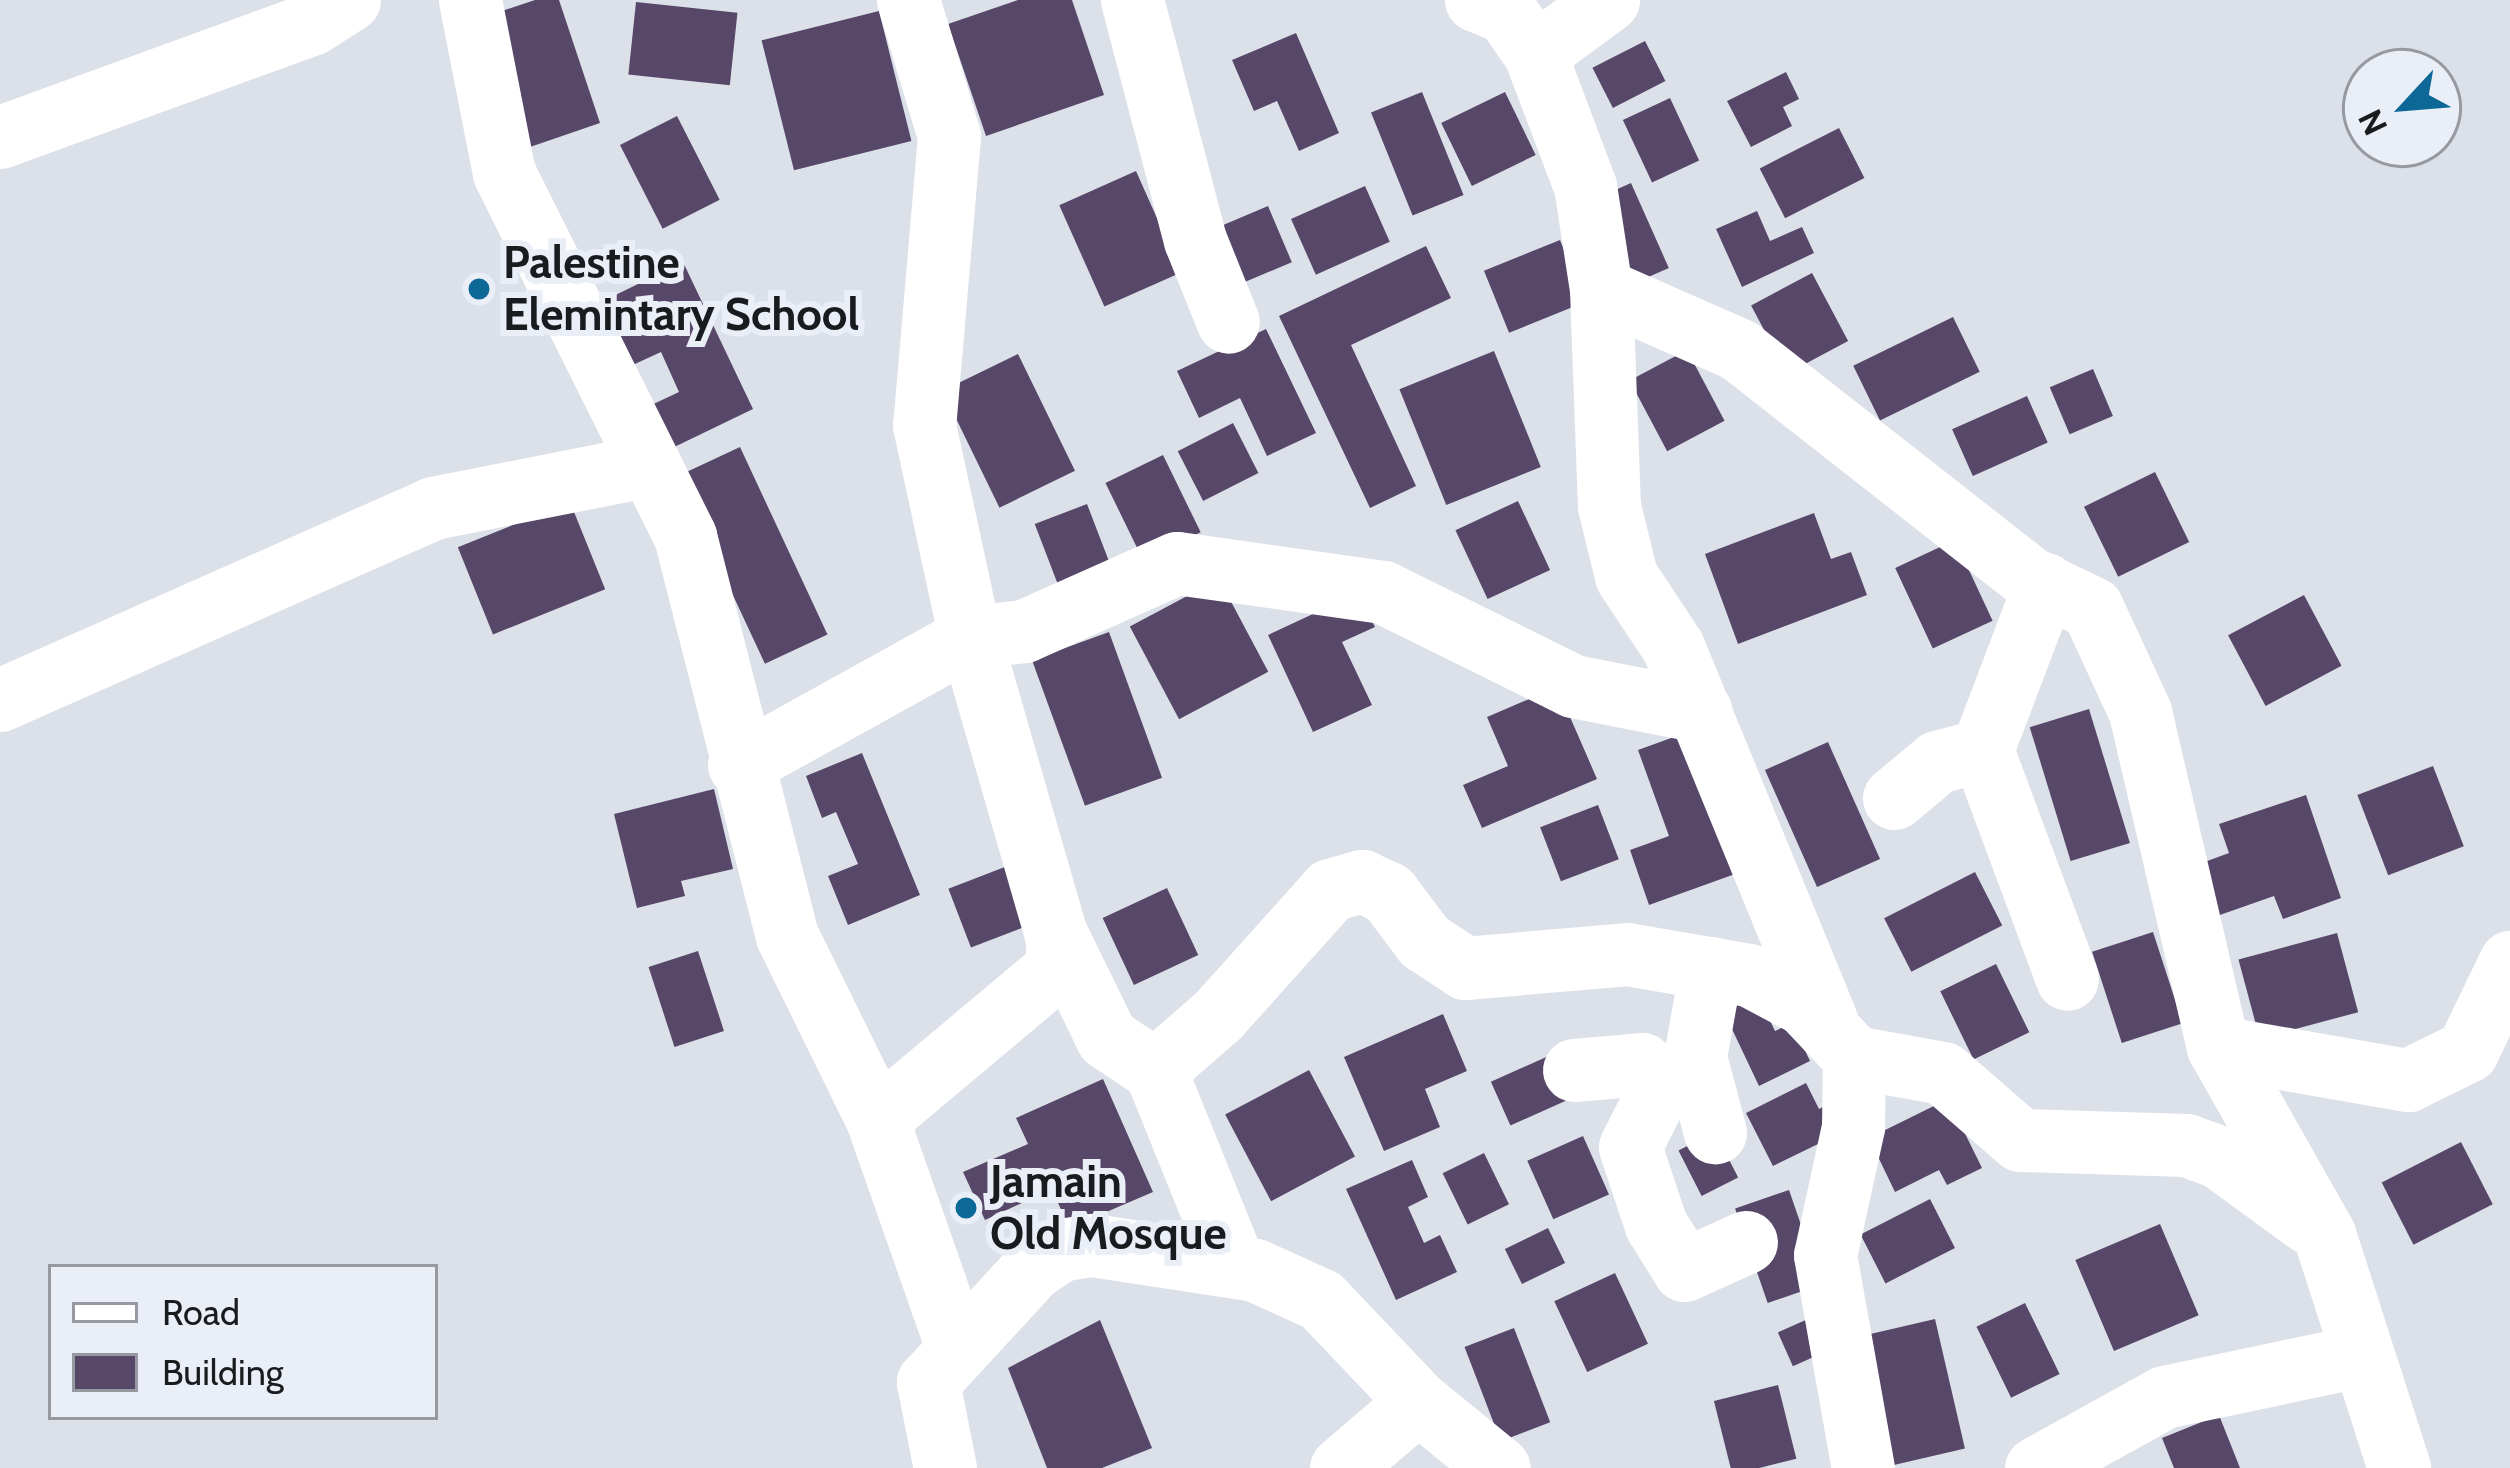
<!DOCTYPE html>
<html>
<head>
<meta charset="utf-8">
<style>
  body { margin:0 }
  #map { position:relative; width:2510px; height:1468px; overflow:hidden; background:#dce1e9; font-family:Cabin,sans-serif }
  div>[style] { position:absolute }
  .building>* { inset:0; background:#574769; transform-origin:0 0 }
  .minor>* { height:63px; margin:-31.5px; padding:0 31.5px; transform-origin:31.5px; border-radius:31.5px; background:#fff }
  .dots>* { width:33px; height:33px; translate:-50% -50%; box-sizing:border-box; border:6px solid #e9eef7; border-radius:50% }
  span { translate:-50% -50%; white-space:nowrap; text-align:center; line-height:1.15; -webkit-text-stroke:12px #e9eef7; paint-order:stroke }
  .poi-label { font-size:45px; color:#1a1b1e; font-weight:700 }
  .left { translate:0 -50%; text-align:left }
  .legend { position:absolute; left:48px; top:1264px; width:390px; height:156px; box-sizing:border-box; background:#e9eef7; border:3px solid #969aa0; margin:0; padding:15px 21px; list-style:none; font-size:36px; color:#1a1b1e }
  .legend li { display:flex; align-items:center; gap:24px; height:60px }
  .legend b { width:60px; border:3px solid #969aa0 }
  .north { position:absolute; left:2342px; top:48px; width:120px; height:120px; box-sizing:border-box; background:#e9eef7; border:3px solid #969aa0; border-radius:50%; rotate:244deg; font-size:33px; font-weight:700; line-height:48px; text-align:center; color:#1a1b1e }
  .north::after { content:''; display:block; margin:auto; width:42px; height:54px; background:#0d6897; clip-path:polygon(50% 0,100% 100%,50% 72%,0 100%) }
</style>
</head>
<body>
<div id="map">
  <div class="building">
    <div style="clip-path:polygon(535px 0,559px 0,600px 123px,530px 147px,487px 16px)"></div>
    <div style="clip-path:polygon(1018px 0,1072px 0,1104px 95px,986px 136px,948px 24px)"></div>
    <div style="left:636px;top:2px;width:102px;height:73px;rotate:6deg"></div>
    <div style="left:879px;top:11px;width:134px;height:121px;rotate:76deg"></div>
    <div style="clip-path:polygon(1296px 33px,1339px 133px,1299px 151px,1277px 101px,1254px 111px,1232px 60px)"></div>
    <div style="left:1645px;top:41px;width:45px;height:59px;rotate:63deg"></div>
    <div style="clip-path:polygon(1786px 72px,1799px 99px,1783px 107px,1792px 126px,1751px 147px,1727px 101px)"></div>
    <div style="left:1422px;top:92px;width:111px;height:55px;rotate:68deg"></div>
    <div style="left:1505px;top:92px;width:70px;height:71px;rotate:64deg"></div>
    <div style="left:1670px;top:98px;width:69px;height:52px;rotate:65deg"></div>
    <div style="left:677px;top:116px;width:94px;height:64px;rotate:63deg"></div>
    <div style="left:1839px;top:128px;width:56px;height:89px;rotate:63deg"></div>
    <div style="left:1136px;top:171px;width:111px;height:84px;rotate:66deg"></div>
    <div style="left:1631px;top:183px;width:93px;height:36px;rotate:66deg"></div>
    <div style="left:1365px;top:186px;width:61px;height:81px;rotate:66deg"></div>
    <div style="left:1268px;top:206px;width:61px;height:53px;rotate:67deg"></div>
    <div style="clip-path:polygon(1757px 211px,1770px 241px,1802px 227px,1814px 253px,1742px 287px,1716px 229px)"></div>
    <div style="left:1560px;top:240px;width:67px;height:82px;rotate:68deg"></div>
    <div style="clip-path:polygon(1426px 246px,1451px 298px,1351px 345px,1416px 486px,1370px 508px,1279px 316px)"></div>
    <div style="clip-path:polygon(683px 262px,753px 409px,666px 451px,645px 408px,679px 392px,661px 352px,624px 369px,593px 306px)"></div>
    <div style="left:1812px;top:273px;width:77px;height:69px;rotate:62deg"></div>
    <div style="left:1953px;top:317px;width:61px;height:111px;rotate:64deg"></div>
    <div style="clip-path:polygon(1266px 329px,1316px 433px,1267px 456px,1240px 398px,1199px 418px,1177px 371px)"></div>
    <div style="left:1687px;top:350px;width:80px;height:65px;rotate:62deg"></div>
    <div style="left:1494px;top:351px;width:125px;height:102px;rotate:68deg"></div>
    <div style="left:1018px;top:354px;width:130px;height:84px;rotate:64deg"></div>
    <div style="left:2093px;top:369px;width:51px;height:47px;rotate:67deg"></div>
    <div style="left:2027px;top:396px;width:51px;height:82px;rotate:66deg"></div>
    <div style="left:1233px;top:423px;width:56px;height:62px;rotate:63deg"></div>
    <div style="left:740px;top:447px;width:207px;height:69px;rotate:65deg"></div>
    <div style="left:1163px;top:455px;width:86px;height:64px;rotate:64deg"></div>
    <div style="left:2155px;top:472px;width:78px;height:79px;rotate:64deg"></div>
    <div style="left:1518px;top:501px;width:76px;height:69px;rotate:65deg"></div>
    <div style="left:570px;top:502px;width:94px;height:121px;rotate:68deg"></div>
    <div style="left:1087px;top:504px;width:79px;height:56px;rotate:69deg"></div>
    <div style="clip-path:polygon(1814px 513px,1831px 559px,1851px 552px,1867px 595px,1738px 644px,1705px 554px)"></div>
    <div style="left:1955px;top:540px;width:89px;height:66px;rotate:65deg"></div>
    <div style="left:1219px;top:579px;width:105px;height:101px;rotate:62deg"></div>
    <div style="clip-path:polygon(1358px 593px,1375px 627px,1342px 642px,1372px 705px,1313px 732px,1268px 635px)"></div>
    <div style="left:2304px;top:595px;width:80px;height:86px;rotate:62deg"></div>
    <div style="left:1109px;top:632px;width:155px;height:82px;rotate:70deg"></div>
    <div style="clip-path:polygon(1557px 687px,1597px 779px,1482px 828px,1463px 785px,1508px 766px,1487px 717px)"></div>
    <div style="left:2089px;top:709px;width:140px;height:62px;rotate:73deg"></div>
    <div style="clip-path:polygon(1685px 733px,1735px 874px,1649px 905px,1630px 850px,1669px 836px,1638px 750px)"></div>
    <div style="left:1828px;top:742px;width:128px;height:69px;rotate:66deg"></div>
    <div style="clip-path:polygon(862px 753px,920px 895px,848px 925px,828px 876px,858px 864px,836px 812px,822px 818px,806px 776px)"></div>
    <div style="left:2433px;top:766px;width:86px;height:81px;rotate:69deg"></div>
    <div style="clip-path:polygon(714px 789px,733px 869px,681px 881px,685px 896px,637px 908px,614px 814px)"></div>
    <div style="clip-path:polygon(2306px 795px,2341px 898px,2283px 919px,2274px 896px,2217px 916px,2199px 864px,2229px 853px,2219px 824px)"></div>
    <div style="left:1598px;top:805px;width:58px;height:62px;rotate:69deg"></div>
    <div style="left:1010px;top:865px;width:63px;height:66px;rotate:69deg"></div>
    <div style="left:1975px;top:872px;width:60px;height:102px;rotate:63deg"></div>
    <div style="left:1167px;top:888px;width:74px;height:71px;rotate:65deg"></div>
    <div style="left:2153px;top:932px;width:96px;height:64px;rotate:72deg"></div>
    <div style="left:2337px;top:933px;width:82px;height:102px;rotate:75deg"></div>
    <div style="left:698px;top:951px;width:84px;height:52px;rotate:72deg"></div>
    <div style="left:1996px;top:964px;width:76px;height:62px;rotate:64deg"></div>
    <div style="clip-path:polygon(1756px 991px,1775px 1031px,1792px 1023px,1810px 1061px,1759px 1086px,1722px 1008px)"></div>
    <div style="clip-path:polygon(1443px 1014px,1467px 1071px,1425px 1089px,1440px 1127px,1384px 1151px,1344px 1057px)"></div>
    <div style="left:1553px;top:1054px;width:48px;height:68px;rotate:66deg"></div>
    <div style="left:1309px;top:1070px;width:98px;height:95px;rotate:62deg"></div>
    <div style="clip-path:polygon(1103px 1079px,1153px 1192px,1069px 1228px,1052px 1189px,985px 1220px,963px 1172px,1028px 1144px,1016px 1118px)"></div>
    <div style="clip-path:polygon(1806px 1083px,1819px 1109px,1838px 1099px,1853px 1127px,1773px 1166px,1746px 1113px)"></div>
    <div style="clip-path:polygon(1948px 1099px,1982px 1168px,1947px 1185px,1939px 1170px,1895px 1192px,1869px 1138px)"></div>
    <div style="left:1715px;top:1132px;width:51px;height:41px;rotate:63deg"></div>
    <div style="left:1583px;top:1136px;width:64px;height:61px;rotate:66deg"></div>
    <div style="left:2461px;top:1142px;width:70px;height:89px;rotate:63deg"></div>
    <div style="left:1484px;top:1153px;width:57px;height:46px;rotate:64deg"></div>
    <div style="clip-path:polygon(1412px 1160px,1428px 1197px,1408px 1207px,1424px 1243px,1440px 1235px,1457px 1272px,1396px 1300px,1346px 1189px)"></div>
    <div style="left:1789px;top:1190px;width:100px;height:57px;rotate:71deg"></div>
    <div style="left:1930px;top:1199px;width:55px;height:78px;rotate:63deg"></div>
    <div style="left:2160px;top:1224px;width:99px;height:92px;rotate:67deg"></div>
    <div style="left:1548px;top:1228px;width:39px;height:48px;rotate:64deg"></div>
    <div style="left:1615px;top:1273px;width:78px;height:67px;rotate:65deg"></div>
    <div style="left:2025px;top:1303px;width:79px;height:54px;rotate:64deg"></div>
    <div style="left:1808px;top:1319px;width:37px;height:33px;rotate:66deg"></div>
    <div style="left:1935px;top:1319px;width:133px;height:74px;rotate:77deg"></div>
    <div style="clip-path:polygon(1100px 1320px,1152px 1448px,1102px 1468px,1047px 1468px,1008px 1368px)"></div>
    <div style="left:1514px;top:1328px;width:101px;height:53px;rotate:69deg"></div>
    <div style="left:1778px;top:1385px;width:76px;height:66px;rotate:76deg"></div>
    <div style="clip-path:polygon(2219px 1415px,2240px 1468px,2174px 1468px,2162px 1438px)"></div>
  </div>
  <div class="minor">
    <div style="left:470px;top:0;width:176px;rotate:78.9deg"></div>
    <div style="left:504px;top:173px;width:406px;rotate:63.5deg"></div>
    <div style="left:685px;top:536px;width:413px;rotate:75.7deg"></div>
    <div style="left:787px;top:936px;width:204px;rotate:63.8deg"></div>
    <div style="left:877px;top:1119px;width:242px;rotate:70.7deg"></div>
    <div style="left:908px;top:0;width:142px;rotate:73.2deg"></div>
    <div style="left:949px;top:136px;width:290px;rotate:94.9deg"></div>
    <div style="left:924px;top:425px;width:217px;rotate:77.8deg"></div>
    <div style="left:970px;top:637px;width:309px;rotate:73.9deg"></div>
    <div style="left:1056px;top:934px;width:116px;rotate:63.9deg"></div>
    <div style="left:1107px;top:1038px;width:58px;rotate:33.7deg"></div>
    <div style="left:1155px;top:1070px;width:211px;rotate:68deg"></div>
    <div style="left:1132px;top:0;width:248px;rotate:75.3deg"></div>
    <div style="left:1195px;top:240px;width:88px;rotate:68.1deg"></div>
    <div style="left:1476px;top:0;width:32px;rotate:22deg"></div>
    <div style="left:1506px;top:12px;width:51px;rotate:55.4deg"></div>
    <div style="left:1535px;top:54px;width:141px;rotate:69.3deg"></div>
    <div style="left:1585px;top:186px;width:104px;rotate:81.2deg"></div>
    <div style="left:1601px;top:289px;width:151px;rotate:23.8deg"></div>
    <div style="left:1739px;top:350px;width:367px;rotate:38.1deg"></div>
    <div style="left:2028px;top:577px;width:71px;rotate:25.8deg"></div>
    <div style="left:2092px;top:608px;width:115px;rotate:65.2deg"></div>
    <div style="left:2140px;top:712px;width:344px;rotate:76.9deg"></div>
    <div style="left:2218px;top:1047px;width:215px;rotate:60.5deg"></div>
    <div style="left:2324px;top:1234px;width:246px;rotate:72.2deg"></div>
    <div style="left:1535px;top:54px;width:91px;rotate:-36.5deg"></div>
    <div style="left:0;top:137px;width:331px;rotate:-20deg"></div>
    <div style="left:311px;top:24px;width:45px;rotate:-32.3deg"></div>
    <div style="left:1601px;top:289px;width:217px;rotate:87.9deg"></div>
    <div style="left:1609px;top:506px;width:72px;rotate:76.3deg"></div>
    <div style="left:1626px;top:576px;width:85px;rotate:56.5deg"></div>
    <div style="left:1673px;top:647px;width:406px;rotate:67.7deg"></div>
    <div style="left:2045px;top:584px;width:178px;rotate:110.8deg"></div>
    <div style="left:1982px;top:750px;width:244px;rotate:69.6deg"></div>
    <div style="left:0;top:700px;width:474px;rotate:-23.9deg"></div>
    <div style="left:433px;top:508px;width:221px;rotate:-11.2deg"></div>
    <div style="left:739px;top:765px;width:264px;rotate:-29deg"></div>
    <div style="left:970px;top:637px;width:54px;rotate:-6.3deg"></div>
    <div style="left:1024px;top:631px;width:167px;rotate:-24deg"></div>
    <div style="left:1177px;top:563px;width:208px;rotate:8deg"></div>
    <div style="left:1383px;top:592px;width:212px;rotate:26.3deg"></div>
    <div style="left:1573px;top:686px;width:130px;rotate:11.1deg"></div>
    <div style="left:1894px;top:798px;width:56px;rotate:-39.9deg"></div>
    <div style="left:1937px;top:762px;width:47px;rotate:-14.9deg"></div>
    <div style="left:1711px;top:968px;width:90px;rotate:100.2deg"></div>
    <div style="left:1695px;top:1057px;width:78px;rotate:75.1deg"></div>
    <div style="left:2218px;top:1047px;width:193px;rotate:9.9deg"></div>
    <div style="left:2408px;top:1080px;width:66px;rotate:-26.2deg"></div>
    <div style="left:2467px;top:1051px;width:99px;rotate:-64.2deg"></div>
    <div style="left:1854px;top:1057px;width:70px;rotate:90.8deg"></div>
    <div style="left:1853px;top:1127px;width:131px;rotate:102.3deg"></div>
    <div style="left:1825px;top:1255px;width:216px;rotate:79.9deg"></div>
    <div style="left:1155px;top:1070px;width:84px;rotate:-41.1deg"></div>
    <div style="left:1218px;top:1015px;width:168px;rotate:-48.1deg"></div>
    <div style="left:1330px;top:890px;width:33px;rotate:-16deg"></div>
    <div style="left:1362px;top:881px;width:29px;rotate:25deg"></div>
    <div style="left:1388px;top:893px;width:60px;rotate:53.1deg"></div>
    <div style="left:1424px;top:941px;width:49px;rotate:33.4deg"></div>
    <div style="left:1465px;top:968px;width:163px;rotate:-4.9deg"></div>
    <div style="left:1627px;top:954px;width:124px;rotate:9.8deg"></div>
    <div style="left:1749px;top:975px;width:62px;rotate:27.8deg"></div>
    <div style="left:1804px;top:1004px;width:73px;rotate:46.7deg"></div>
    <div style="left:1854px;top:1057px;width:90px;rotate:10.2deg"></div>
    <div style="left:1943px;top:1073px;width:102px;rotate:41deg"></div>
    <div style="left:2020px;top:1140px;width:166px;rotate:1.7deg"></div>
    <div style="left:2186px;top:1145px;width:35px;rotate:20deg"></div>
    <div style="left:2219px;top:1157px;width:110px;rotate:36.1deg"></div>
    <div style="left:1574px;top:1070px;width:68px;rotate:-5deg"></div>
    <div style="left:1642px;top:1064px;width:22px;rotate:68deg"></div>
    <div style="left:1650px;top:1084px;width:46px;rotate:-5deg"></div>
    <div style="left:1661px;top:1085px;width:69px;rotate:116.6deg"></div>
    <div style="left:1630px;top:1147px;width:82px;rotate:71.6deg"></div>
    <div style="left:1656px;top:1225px;width:53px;rotate:58.1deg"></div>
    <div style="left:1684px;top:1270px;width:68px;rotate:-24.3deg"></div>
    <div style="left:877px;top:1119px;width:236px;rotate:-40deg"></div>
    <div style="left:1058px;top:967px;width:33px;rotate:-93deg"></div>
    <div style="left:945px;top:1468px;width:88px;rotate:-101.2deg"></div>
    <div style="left:928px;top:1382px;width:154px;rotate:-47.4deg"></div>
    <div style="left:1032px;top:1269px;width:34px;rotate:-34deg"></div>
    <div style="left:1060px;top:1250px;width:32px;rotate:-9deg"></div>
    <div style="left:1092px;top:1245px;width:165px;rotate:8.7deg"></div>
    <div style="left:1255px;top:1270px;width:72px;rotate:24.4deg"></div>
    <div style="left:1321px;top:1300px;width:141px;rotate:46.4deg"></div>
    <div style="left:1418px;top:1402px;width:104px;rotate:39.2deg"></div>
    <div style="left:1341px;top:1468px;width:101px;rotate:-40.6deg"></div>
    <div style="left:2036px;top:1468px;width:146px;rotate:-29deg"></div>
    <div style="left:2164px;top:1397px;width:199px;rotate:-11.9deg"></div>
  </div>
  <div class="dots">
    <div style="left:479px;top:289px;background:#0d6897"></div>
    <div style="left:966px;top:1208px;background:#0d6897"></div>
  </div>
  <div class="poi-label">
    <span class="left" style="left:503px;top:289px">Palestine<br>Elemintary School</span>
    <span class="left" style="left:990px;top:1208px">Jamain<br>Old Mosque</span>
  </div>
  <ul class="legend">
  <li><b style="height:15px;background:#fff"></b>Road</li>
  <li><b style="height:33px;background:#574769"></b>Building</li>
  </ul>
  <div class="north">N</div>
</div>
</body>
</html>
